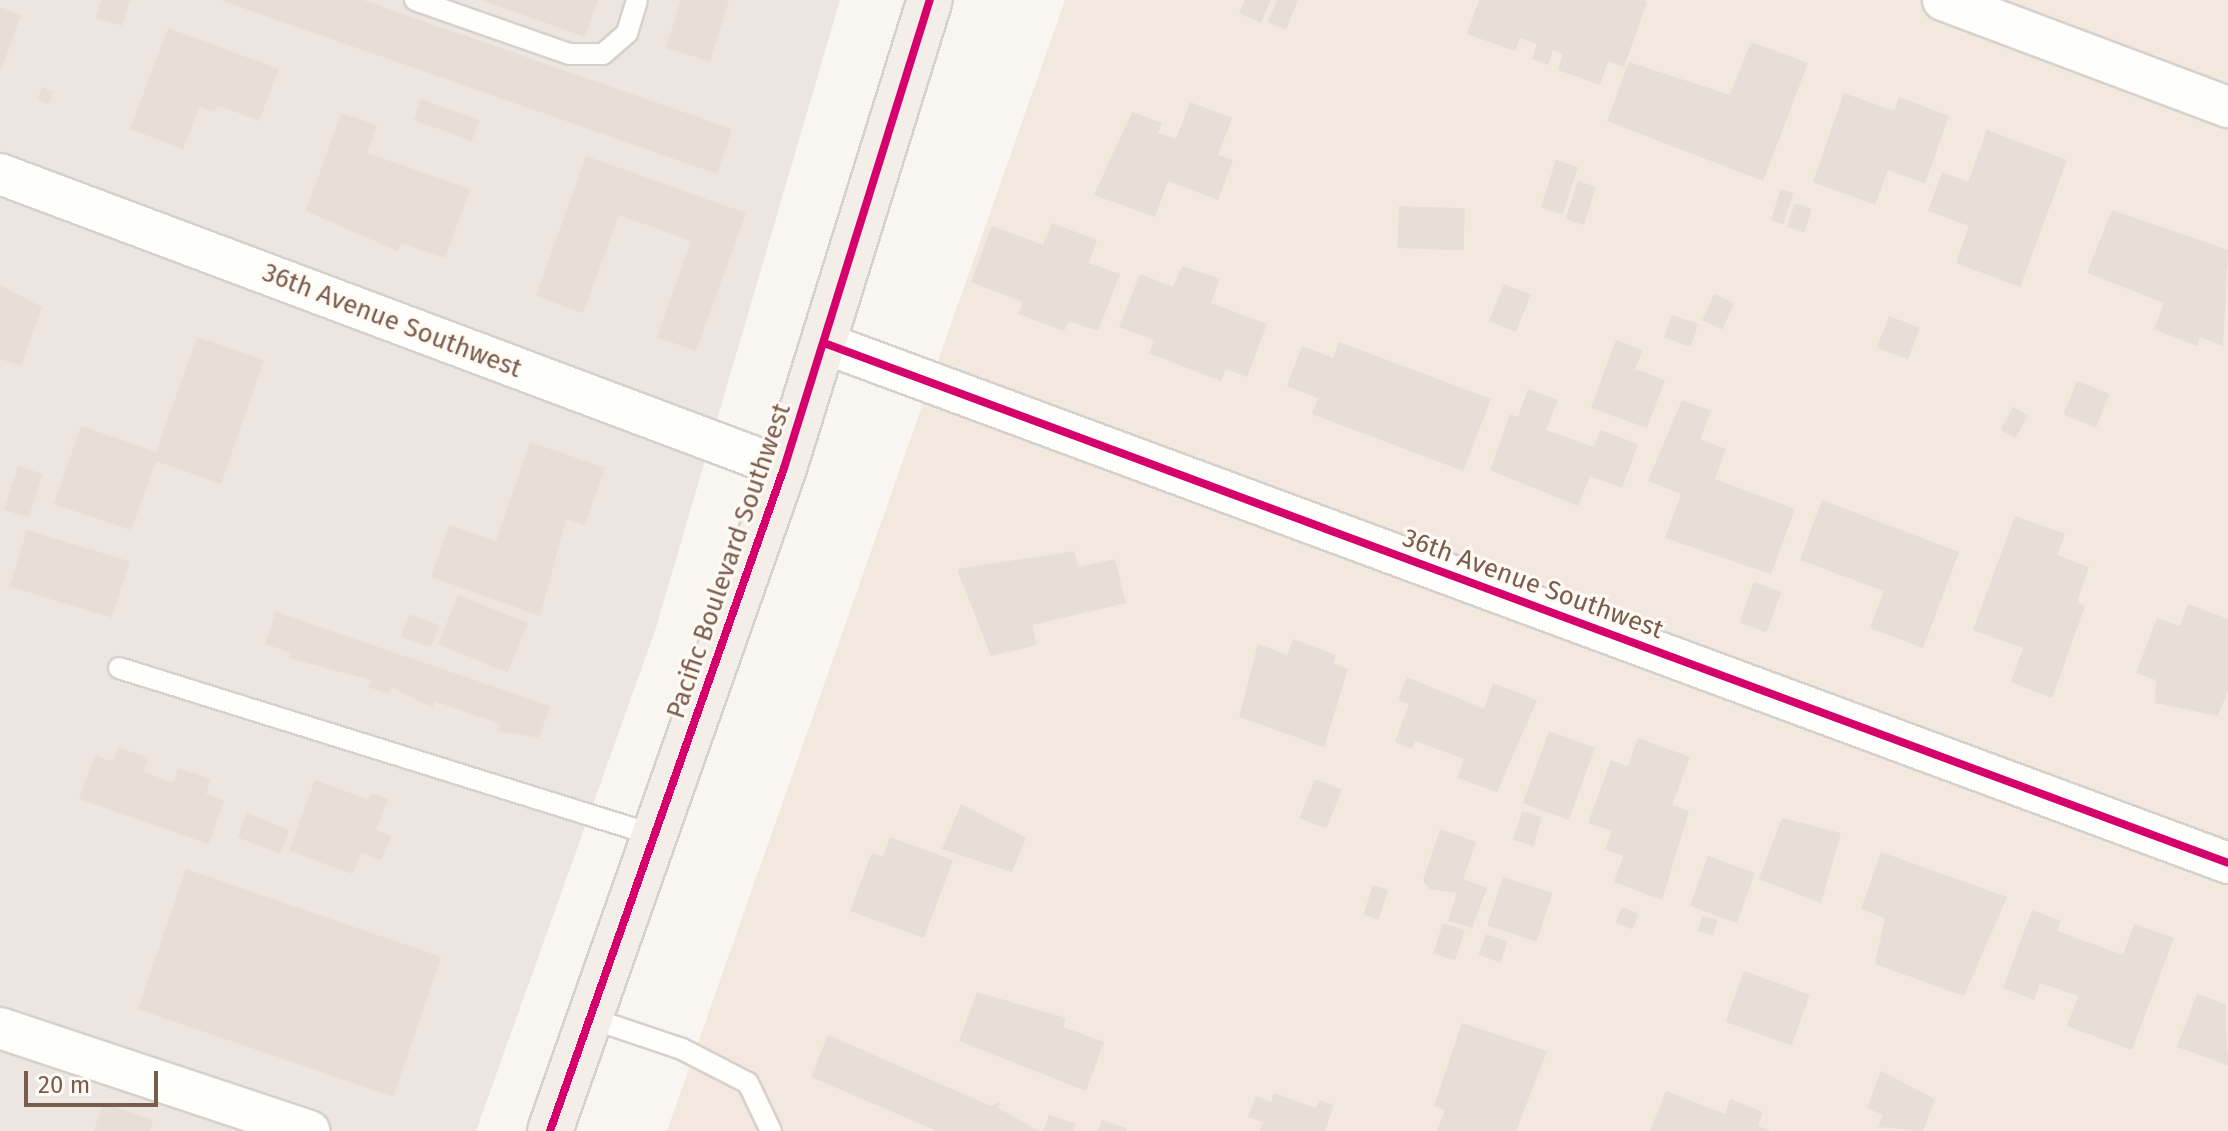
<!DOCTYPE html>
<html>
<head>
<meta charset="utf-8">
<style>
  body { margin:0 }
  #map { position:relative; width:2228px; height:1131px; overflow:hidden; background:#f9f5f0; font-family:"Fira Sans",sans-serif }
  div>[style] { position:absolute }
  .residential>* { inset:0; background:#f2e8de }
  .industrial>* { inset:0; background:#ede5e0 }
  .building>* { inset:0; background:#e6ded7; transform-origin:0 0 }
  .roads { filter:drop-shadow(2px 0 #d7d1cb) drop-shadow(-2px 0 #d7d1cb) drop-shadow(0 2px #d7d1cb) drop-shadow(0 -2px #d7d1cb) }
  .lane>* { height:20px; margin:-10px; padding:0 10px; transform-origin:10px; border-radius:10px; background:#fefefd }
  .street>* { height:40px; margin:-20px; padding:0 20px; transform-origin:20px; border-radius:20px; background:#fefefd }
  .primary>* { height:44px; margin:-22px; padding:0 22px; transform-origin:22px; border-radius:22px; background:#f3eee8 }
  .cycleway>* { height:8px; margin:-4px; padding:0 4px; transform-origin:4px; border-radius:4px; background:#d6006c }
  span { translate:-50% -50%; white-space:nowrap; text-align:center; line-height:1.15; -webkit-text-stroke:6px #fffaf3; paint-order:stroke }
  .street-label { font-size:26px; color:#7a5c4d }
  .scale { position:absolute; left:24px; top:1071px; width:134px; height:36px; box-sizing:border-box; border:4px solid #7a5c4d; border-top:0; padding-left:10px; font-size:24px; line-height:28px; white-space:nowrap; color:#7a5c4d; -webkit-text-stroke:6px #fffaf3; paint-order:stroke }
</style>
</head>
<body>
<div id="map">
  <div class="residential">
    <div style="clip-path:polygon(1065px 0,2228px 0,2228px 1131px,667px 1131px)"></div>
  </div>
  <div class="industrial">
    <div style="clip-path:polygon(0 0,840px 0,655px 631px,476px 1131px,0 1131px)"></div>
  </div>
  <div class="building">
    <div style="clip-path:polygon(101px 0,130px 0,122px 26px,96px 18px)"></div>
    <div style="clip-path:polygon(220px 0,363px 0,732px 129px,717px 174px)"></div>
    <div style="clip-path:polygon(481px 0,598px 0,585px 37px)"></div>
    <div style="clip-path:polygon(681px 0,729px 0,710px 61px,666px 48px)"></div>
    <div style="clip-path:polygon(1245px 0,1271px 0,1261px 23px,1239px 13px)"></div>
    <div style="clip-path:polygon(1277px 0,1298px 0,1286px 30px,1268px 22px)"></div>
    <div style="clip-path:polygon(1479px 0,1643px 0,1647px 2px,1624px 67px,1608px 61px,1600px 85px,1558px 70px,1563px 54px,1553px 50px,1548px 65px,1532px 59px,1537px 44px,1520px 38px,1515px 51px,1467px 34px)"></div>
    <div style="clip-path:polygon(0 7px,21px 15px,0 73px)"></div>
    <div style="clip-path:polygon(168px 28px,279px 69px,259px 121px,217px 105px,215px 112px,199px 107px,183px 149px,130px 129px)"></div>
    <div style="clip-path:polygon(1751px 42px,1808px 63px,1763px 181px,1607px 121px,1629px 62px,1730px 95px)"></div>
    <div style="left:42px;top:87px;width:12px;height:14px;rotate:20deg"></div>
    <div style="clip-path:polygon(1844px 93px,1894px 111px,1899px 97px,1949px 116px,1925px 183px,1888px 170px,1875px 205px,1813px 182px)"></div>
    <div style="left:421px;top:99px;width:62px;height:22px;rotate:20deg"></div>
    <div style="clip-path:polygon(1190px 102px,1232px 118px,1218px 155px,1233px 160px,1218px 200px,1168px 181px,1155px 217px,1094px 195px,1132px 112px,1162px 123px,1158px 133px,1176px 139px)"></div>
    <div style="clip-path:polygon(341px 113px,377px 125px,367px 153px,470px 189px,445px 258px,401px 243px,398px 251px,306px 211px)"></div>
    <div style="clip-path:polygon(1987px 130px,2067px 160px,2020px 287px,1956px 263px,1969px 226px,1928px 211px,1942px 172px,1968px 182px)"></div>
    <div style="clip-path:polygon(586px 156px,746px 213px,696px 351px,657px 337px,691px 241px,619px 215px,583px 313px,536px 296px)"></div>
    <div style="left:1556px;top:160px;width:23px;height:50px;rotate:18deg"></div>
    <div style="left:1578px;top:181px;width:19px;height:40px;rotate:18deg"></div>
    <div style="left:1781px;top:189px;width:13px;height:33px;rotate:18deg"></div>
    <div style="left:1795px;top:203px;width:18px;height:25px;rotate:19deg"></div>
    <div style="left:1399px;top:206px;width:66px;height:42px;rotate:2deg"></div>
    <div style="clip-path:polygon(2112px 210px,2228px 250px,2223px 346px,2200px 337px,2197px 346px,2154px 329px,2164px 303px,2087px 273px)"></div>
    <div style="clip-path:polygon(1052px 223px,1097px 240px,1089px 263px,1120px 274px,1098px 331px,1069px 321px,1064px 331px,1018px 314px,1023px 302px,971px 282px,992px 226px,1043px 245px)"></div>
    <div style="clip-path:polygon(1182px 266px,1220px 279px,1211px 303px,1267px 324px,1247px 377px,1226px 369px,1221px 381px,1149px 353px,1154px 340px,1119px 327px,1140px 274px,1173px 287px)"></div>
    <div style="left:1504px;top:284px;width:29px;height:40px;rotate:22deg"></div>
    <div style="clip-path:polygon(0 285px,42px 307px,21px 366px,0 359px)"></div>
    <div style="left:1714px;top:294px;width:22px;height:29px;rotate:24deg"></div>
    <div style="left:1672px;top:315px;width:28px;height:24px;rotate:19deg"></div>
    <div style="left:1889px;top:316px;width:33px;height:34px;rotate:21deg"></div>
    <div style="clip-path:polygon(197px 337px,264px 360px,221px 484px,156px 461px,131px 530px,54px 504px,81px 426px,156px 452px)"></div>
    <div style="clip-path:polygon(1616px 340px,1643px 350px,1635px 369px,1665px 380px,1647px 428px,1591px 408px)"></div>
    <div style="clip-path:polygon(1339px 342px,1491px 399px,1463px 471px,1312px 414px,1318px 398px,1287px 386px,1302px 346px,1333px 358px)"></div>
    <div style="left:2077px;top:381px;width:35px;height:36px;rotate:22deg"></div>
    <div style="clip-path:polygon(1528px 389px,1558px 400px,1546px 430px,1594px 447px,1600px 430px,1638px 444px,1622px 488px,1590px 476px,1578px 506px,1490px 470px,1510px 414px,1518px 417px)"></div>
    <div style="clip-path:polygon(1682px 400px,1711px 411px,1700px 439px,1726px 449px,1715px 479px,1795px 509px,1771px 574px,1665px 538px,1681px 494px,1648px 481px)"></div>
    <div style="left:2013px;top:407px;width:17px;height:26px;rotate:28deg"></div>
    <div style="clip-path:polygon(530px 442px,605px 468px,585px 525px,566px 519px,540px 616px,431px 577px,449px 525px,496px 541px)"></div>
    <div style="left:18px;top:466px;width:26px;height:46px;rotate:18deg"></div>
    <div style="clip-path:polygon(1822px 500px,1959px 552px,1923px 648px,1870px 628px,1884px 591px,1800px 560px)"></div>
    <div style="clip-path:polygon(2015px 516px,2065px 534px,2057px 555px,2089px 567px,2077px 602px,2085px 606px,2052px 698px,2011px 682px,2023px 648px,1973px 630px)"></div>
    <div style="left:27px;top:530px;width:107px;height:59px;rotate:17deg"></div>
    <div style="clip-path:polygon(1074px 551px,1078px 567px,1115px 559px,1126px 603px,1032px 625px,1037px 645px,991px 656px,957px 569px)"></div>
    <div style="left:1754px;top:582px;width:29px;height:43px;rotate:20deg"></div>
    <div style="left:458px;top:595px;width:75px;height:53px;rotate:22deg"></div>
    <div style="clip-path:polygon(2188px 604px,2228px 619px,2228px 690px,2218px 716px,2155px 703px,2156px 680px,2136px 673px,2157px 618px,2180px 626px)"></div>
    <div style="clip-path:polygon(276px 612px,550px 706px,539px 738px,499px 731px,500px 724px,434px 701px,433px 708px,391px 687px,389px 694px,368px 687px,371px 680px,289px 658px,291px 652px,265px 644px)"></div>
    <div style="left:409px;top:614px;width:32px;height:24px;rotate:20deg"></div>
    <div style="clip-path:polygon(1293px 639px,1336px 655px,1333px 663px,1348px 669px,1324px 747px,1239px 717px,1258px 644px,1287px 655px)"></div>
    <div style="clip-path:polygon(1407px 677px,1484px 709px,1493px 683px,1537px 700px,1497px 792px,1457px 778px,1464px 759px,1415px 741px,1412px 749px,1395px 742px,1409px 704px,1398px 700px)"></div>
    <div style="left:1549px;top:731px;width:49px;height:77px;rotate:20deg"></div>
    <div style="clip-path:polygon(1638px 738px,1690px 757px,1672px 805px,1689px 811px,1662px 900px,1614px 882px,1623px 856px,1605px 849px,1612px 831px,1588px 823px,1611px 760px,1628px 766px)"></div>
    <div style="clip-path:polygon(118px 747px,149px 758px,143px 772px,174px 783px,178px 768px,211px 779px,206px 794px,224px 800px,209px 844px,79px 799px,95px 755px,113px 762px)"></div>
    <div style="left:1315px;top:779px;width:29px;height:42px;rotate:22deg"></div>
    <div style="clip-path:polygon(315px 780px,369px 800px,371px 793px,388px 799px,376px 830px,391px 836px,381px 860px,361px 853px,353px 874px,289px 851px)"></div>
    <div style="clip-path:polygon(961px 804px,1026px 838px,1012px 872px,942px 849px)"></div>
    <div style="left:1522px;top:811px;width:21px;height:30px;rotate:17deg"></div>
    <div style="left:247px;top:813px;width:46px;height:26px;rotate:22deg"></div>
    <div style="clip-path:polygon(1782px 818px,1841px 833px,1821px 903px,1759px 879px)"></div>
    <div style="clip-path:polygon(1440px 829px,1476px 842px,1463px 879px,1487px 888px,1472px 928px,1448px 921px,1457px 893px,1429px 889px,1423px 880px)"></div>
    <div style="clip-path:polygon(890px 837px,953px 860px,924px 938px,850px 911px,872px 853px,883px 857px)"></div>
    <div style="clip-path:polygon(1881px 852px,2007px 897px,1964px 996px,1875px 964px,1885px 918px,1861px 909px)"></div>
    <div style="left:1708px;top:856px;width:50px;height:53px;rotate:20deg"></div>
    <div style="left:186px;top:869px;width:270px;height:148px;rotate:19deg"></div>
    <div style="left:1503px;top:877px;width:52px;height:51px;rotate:18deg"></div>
    <div style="left:1373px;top:885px;width:16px;height:31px;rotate:18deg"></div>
    <div style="left:1622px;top:907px;width:18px;height:17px;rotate:22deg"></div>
    <div style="clip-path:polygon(2032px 910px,2061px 921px,2057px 931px,2123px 955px,2134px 924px,2174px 938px,2132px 1050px,2067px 1026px,2078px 996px,2040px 983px,2034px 1000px,2003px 988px)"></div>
    <div style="left:1702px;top:916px;width:16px;height:16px;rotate:14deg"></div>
    <div style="left:1443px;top:923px;width:23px;height:32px;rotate:18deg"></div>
    <div style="left:1486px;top:934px;width:23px;height:22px;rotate:20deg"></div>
    <div style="left:1744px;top:971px;width:70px;height:54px;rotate:20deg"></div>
    <div style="clip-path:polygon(977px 992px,1066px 1018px,1063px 1027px,1104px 1042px,1086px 1091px,959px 1041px)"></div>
    <div style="clip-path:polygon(2197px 994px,2225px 1004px,2228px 1065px,2177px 1047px)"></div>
    <div style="clip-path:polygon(1462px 1023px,1547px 1051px,1516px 1131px,1437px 1131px,1445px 1110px,1434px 1106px)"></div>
    <div style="clip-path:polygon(828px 1035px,991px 1106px,1001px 1101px,998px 1108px,1039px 1131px,937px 1131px,811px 1077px)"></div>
    <div style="clip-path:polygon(1881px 1071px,1935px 1099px,1923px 1131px,1878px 1127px,1883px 1115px,1867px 1108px)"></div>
    <div style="clip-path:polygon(1666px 1091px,1725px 1114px,1730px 1099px,1763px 1112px,1758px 1126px,1772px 1131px,1650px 1131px)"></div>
    <div style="clip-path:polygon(1274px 1093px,1316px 1108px,1319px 1100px,1334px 1105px,1325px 1131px,1260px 1131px,1263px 1122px,1248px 1117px,1256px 1096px,1271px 1102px)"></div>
    <div style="clip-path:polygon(103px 1103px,153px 1120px,150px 1131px,94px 1131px)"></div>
    <div style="clip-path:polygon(1049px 1115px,1076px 1124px,1073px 1131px,1043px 1131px)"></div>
    <div style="clip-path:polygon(1102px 1120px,1126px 1128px,1126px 1131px,1098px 1131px)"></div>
  </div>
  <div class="roads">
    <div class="lane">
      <div style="left:415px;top:0;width:163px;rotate:19.3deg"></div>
      <div style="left:569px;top:54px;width:34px"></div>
      <div style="left:603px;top:54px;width:32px;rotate:-41deg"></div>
      <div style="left:627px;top:33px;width:34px;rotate:-73deg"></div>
      <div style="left:119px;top:668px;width:560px;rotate:17.34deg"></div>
      <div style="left:590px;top:1018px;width:97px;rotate:18.6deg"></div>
      <div style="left:682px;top:1049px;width:74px;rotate:27.3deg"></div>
      <div style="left:748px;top:1083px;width:53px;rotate:64.4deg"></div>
    </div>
    <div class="street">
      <div style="left:1943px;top:0;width:304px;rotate:20.6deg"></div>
      <div style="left:0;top:174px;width:837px;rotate:20.56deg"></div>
      <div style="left:824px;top:343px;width:1497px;rotate:20.32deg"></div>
      <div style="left:0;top:1028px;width:326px;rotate:18.4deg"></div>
    </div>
    <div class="primary">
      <div style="left:550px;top:1131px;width:703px;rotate:-70.56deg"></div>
      <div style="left:784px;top:468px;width:490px;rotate:-72.7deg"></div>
    </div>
  </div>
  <div class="cycleway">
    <div style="left:824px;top:343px;width:1497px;rotate:20.32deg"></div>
    <div style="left:550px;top:1131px;width:703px;rotate:-70.56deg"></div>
    <div style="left:784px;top:468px;width:490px;rotate:-72.7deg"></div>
  </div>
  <div class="street-label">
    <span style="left:392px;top:321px;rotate:21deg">36th Avenue Southwest</span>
    <span style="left:729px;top:561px;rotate:-71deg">Pacific Boulevard Southwest</span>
    <span style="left:1533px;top:584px;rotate:20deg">36th Avenue Southwest</span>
  </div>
  <div class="scale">20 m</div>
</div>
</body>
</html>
